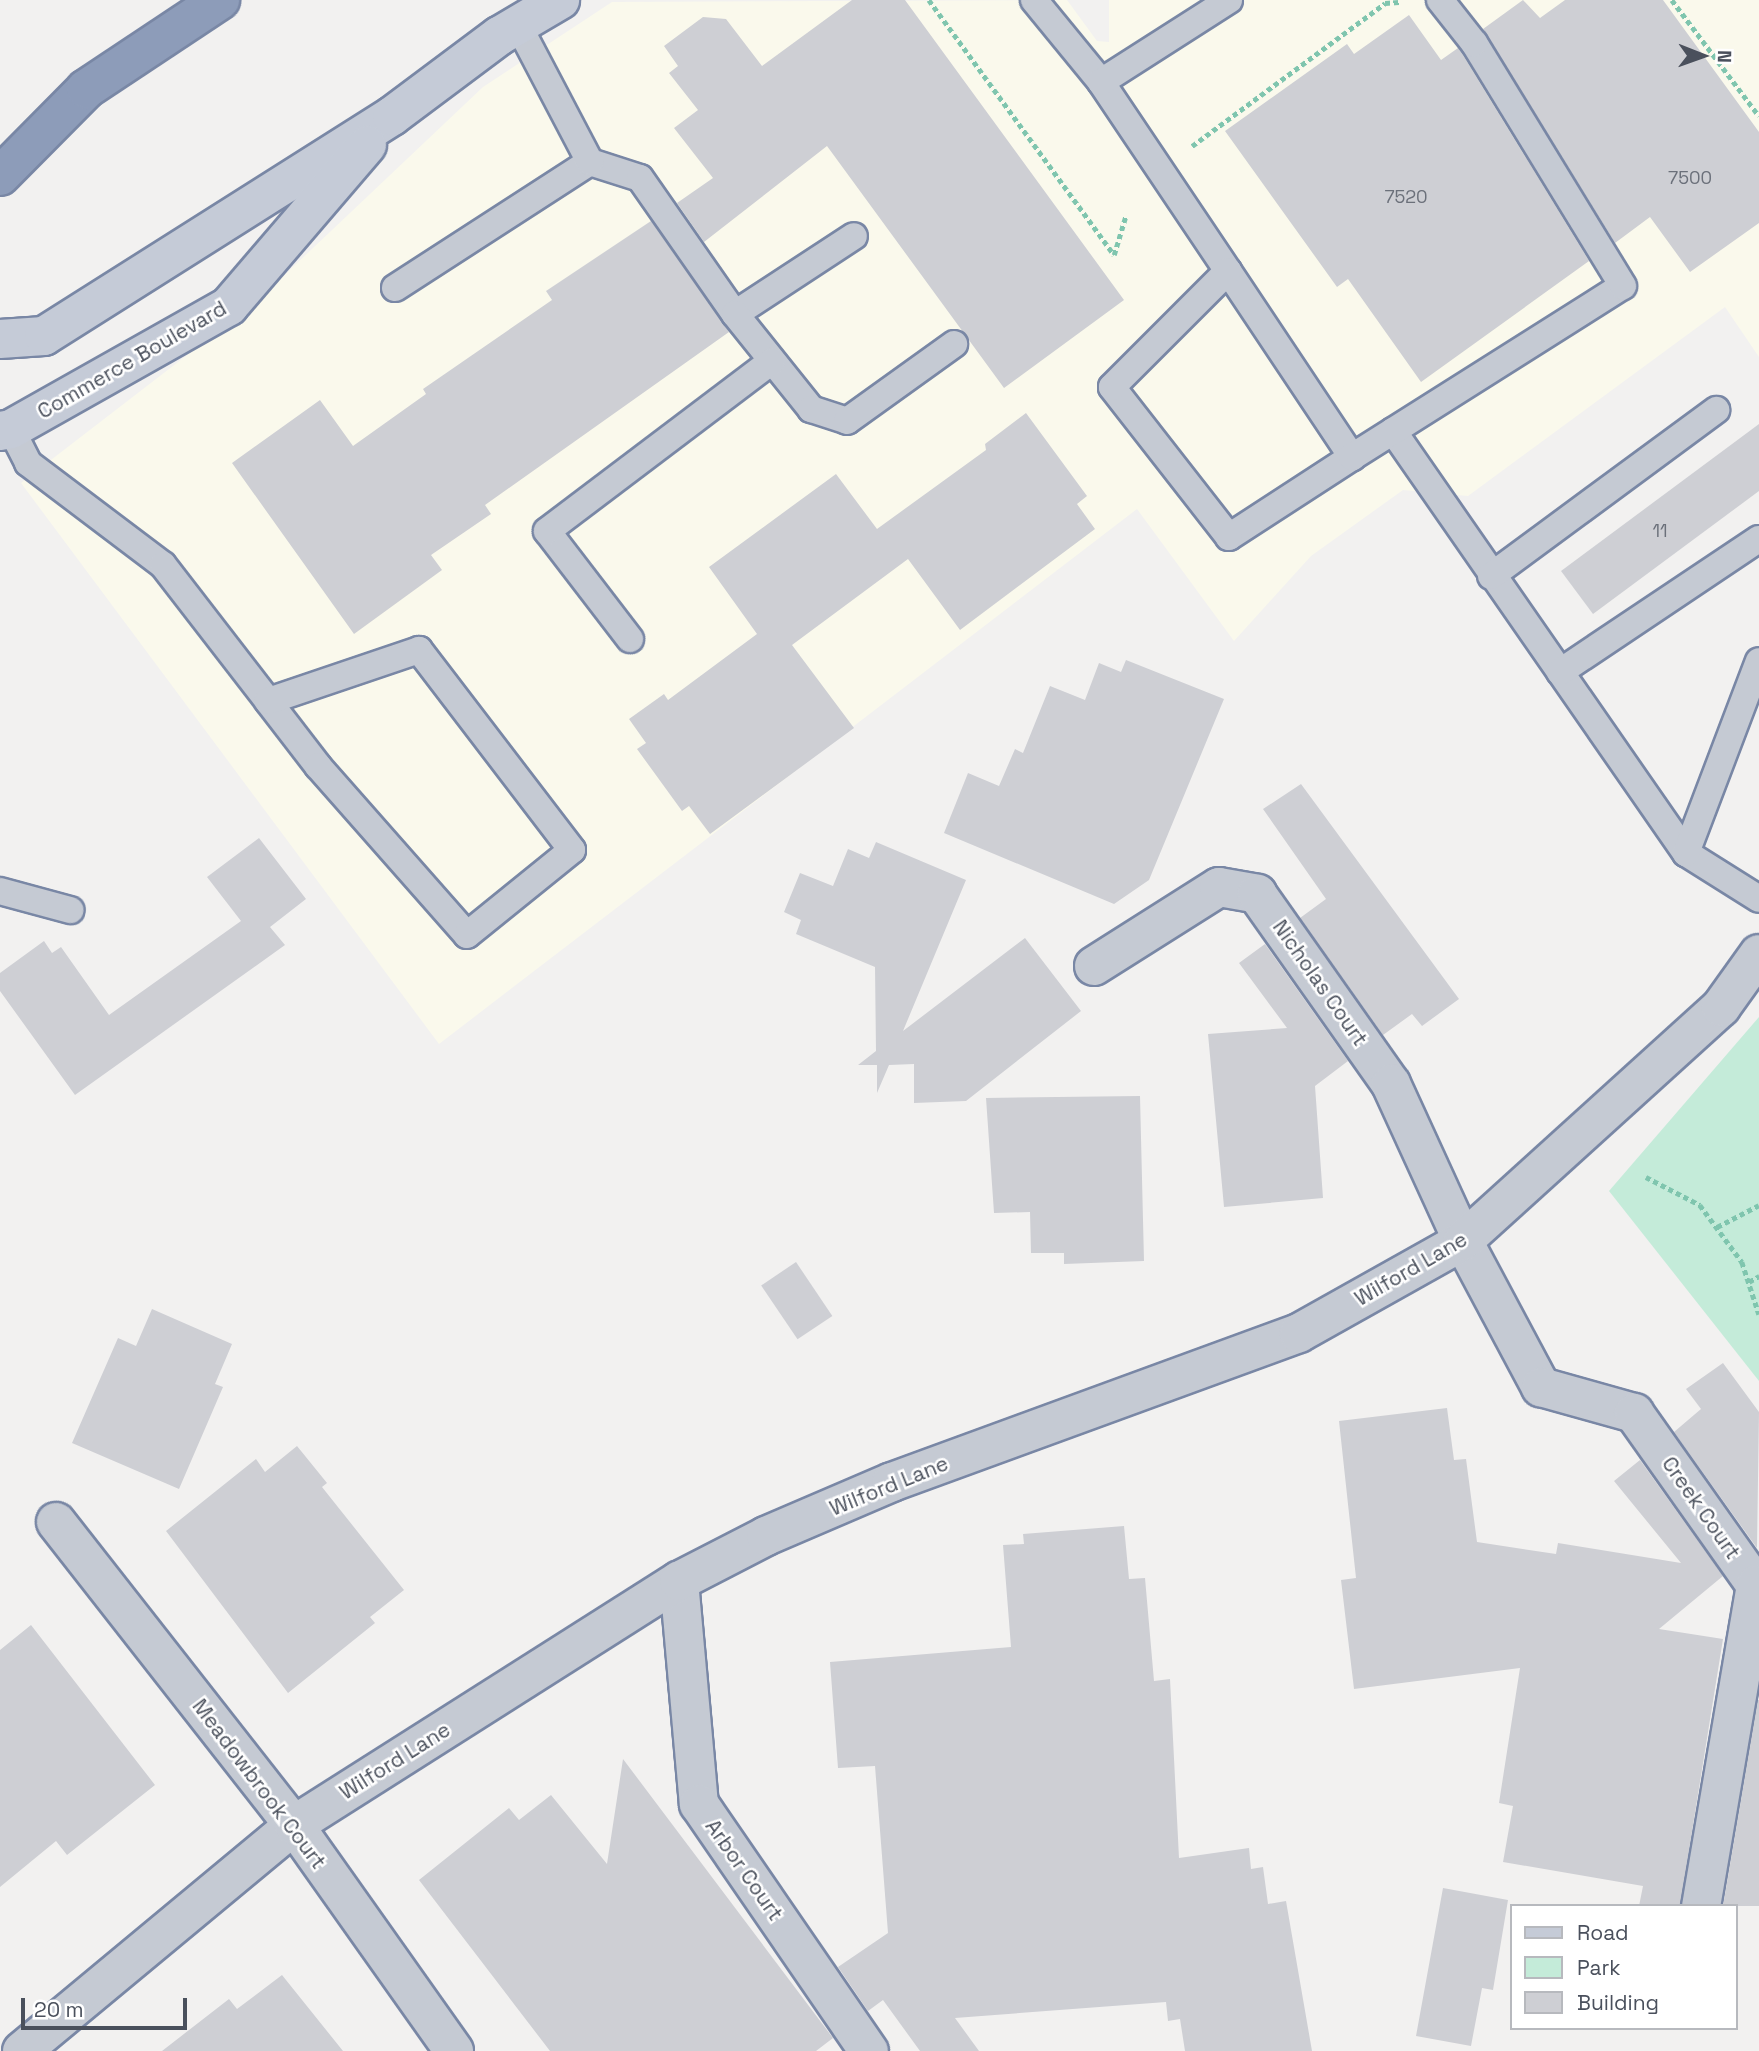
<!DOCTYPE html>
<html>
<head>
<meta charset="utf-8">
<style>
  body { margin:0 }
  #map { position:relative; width:1759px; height:2051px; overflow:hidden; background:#f2f1f0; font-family:"Space Grotesk",sans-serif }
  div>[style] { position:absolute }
  .commercial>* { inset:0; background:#faf9ec }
  .green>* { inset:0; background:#c4ebd9 }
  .building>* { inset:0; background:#cecfd4; transform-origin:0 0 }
  .path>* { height:4.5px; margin-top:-2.25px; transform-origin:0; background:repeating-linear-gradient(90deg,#7fc5ae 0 5px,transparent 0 8.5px) }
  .roads { filter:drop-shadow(2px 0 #7987a5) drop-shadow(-2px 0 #7987a5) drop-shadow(0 2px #7987a5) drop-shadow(0 -2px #7987a5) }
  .lane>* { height:26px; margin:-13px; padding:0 13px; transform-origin:13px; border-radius:13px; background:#c5cad3 }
  .street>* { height:38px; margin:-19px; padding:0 19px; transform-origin:19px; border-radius:19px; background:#c5cad3 }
  .secondary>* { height:38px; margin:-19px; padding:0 19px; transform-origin:19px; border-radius:19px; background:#c5cbd7 }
  .highway>* { height:38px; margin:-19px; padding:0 19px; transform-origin:19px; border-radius:19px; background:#8d9cb9 }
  span { translate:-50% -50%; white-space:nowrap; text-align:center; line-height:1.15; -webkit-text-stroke:5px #fff; paint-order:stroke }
  .number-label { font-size:18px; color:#6b707a }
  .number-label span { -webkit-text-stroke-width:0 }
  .street-label { font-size:21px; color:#4a505c }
  .legend { position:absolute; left:1510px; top:1904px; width:228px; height:126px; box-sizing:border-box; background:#fff; border:2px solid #b7b9be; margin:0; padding:9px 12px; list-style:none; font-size:21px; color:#4a505c }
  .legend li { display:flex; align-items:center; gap:14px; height:35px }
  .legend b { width:35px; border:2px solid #b7b9be }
  .north { position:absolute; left:1668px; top:21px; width:70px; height:70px; -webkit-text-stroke:5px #fff; paint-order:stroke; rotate:91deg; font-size:19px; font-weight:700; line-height:28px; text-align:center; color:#4a505c }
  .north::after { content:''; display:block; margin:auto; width:24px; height:32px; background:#4a505c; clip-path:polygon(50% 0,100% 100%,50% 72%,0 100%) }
  .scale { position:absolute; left:21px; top:1998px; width:166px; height:32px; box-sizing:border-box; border:4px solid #4a505c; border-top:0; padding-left:9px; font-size:21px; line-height:24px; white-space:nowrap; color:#4a505c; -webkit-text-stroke:5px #fff; paint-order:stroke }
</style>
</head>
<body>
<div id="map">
  <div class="commercial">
    <div style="clip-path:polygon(1067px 0,1097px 41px,1109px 42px,1109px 0,1759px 0,1759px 357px,1725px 307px,1468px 496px,1403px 490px,1311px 556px,1234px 641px,1137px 509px,439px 1044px,21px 483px,256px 302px,483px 87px,612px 2px)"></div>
  </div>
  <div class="green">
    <div style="clip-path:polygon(1759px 1017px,1759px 1381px,1609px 1191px)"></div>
  </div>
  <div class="building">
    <div style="clip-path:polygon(852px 0,905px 0,1124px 300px,1004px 388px,827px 146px,704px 242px,677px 203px,713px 178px,674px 128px,698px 110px,669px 73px,678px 66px,664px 46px,703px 17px,726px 19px,762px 66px)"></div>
    <div style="clip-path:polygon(1523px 0,1540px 18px,1565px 0,1663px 0,1759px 132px,1759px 223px,1690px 272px,1650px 217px,1615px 243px,1483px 29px)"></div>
    <div style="clip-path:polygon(1409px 15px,1441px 60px,1458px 48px,1461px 52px,1589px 261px,1421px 382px,1348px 279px,1337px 287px,1225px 131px,1347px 44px,1354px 54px)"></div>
    <div style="clip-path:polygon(651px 221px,729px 332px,485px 505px,491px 514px,431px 555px,442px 570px,354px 634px,232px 463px,320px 400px,353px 446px,426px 394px,423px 389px,552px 300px,546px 291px)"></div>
    <div style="clip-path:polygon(1026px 413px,1087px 496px,1077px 504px,1095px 529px,960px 630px,908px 559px,792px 645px,854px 728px,710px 834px,689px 806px,682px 811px,637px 749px,646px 743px,629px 719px,664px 694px,668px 700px,757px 634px,709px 567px,836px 474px,877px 529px,986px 450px,985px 444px)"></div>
    <div style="clip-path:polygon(1759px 424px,1759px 491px,1593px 614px,1561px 571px)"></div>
    <div style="clip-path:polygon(1126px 660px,1224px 699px,1149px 880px,1114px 904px,944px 833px,968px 773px,999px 786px,1015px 749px,1023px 753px,1050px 686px,1085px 700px,1099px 663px,1121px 672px)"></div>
    <div style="clip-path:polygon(1301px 784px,1459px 999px,1422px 1026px,1412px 1014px,1383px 1035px,1300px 918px,1326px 899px,1263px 809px)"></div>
    <div style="clip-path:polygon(259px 838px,306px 899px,270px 927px,285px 945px,75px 1095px,0 991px,0 973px,44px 941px,52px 953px,61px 947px,109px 1015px,241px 921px,207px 877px)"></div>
    <div style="clip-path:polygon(876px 842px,966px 880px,903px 1031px,1025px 938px,1081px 1011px,966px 1101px,914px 1103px,914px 1064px,889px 1065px,877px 1093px,877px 1065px,858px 1065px,876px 1051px,875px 967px,796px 934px,801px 920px,784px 912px,800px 873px,833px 886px,848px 849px,869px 858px)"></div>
    <div style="clip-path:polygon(1265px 944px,1348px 1061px,1315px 1086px,1323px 1198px,1224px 1207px,1208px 1034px,1287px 1028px,1239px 963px)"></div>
    <div style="clip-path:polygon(1140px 1096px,1144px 1261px,1064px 1264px,1064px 1253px,1031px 1253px,1030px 1212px,994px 1213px,986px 1098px)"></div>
    <div style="left:796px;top:1262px;width:65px;height:42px;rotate:56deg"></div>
    <div style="clip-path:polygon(152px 1309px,232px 1344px,215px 1384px,223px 1387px,179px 1489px,72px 1443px,118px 1338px,136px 1346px)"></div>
    <div style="clip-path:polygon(1723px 1363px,1759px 1412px,1757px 1548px,1674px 1432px,1701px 1409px,1686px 1389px)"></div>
    <div style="clip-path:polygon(1447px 1408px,1454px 1460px,1466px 1459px,1477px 1542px,1556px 1554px,1558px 1543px,1681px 1563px,1614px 1481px,1640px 1460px,1723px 1576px,1659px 1629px,1723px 1639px,1680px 1906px,1639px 1906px,1643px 1886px,1503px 1862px,1513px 1806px,1499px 1803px,1520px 1668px,1354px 1689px,1341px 1580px,1356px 1578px,1339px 1421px)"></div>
    <div style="clip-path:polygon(297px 1446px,327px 1483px,322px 1487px,404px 1590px,370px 1617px,375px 1623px,288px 1693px,166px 1531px,256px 1459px,265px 1472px)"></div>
    <div style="clip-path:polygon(1124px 1526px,1129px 1579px,1145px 1578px,1154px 1681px,1170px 1679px,1179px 1858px,1249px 1848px,1251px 1869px,1263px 1867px,1268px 1904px,1286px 1901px,1312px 2051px,1185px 2051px,1180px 2019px,1168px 2021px,1166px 2002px,955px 2018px,979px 2051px,920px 2051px,883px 2000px,868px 2011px,838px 1967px,888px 1933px,875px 1766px,838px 1768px,830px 1662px,1011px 1647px,1003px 1545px,1024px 1544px,1023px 1534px)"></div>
    <div style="clip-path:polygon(31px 1625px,155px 1785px,67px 1855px,56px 1841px,0 1887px,0 1650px)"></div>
    <div style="clip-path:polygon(1759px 1700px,1759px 1906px,1723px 1906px,1758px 1700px)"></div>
    <div style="clip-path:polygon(623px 1759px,833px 2038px,816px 2051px,550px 2051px,419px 1880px,509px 1808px,519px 1820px,551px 1795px,607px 1864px)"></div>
    <div style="clip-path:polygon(1443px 1888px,1508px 1900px,1493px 1990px,1482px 1988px,1471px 2046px,1416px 2036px)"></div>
    <div style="clip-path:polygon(282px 1975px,343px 2051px,162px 2051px,229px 1999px,237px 2009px)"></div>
  </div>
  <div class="path">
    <div style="left:929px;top:0;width:315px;rotate:54deg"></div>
    <div style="left:1114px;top:255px;width:42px;rotate:-73.3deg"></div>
    <div style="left:1672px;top:0;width:145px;rotate:53.1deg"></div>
    <div style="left:1192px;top:146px;width:240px;rotate:-36.5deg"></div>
    <div style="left:1385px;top:3px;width:14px;rotate:-4deg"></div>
    <div style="left:1646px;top:1177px;width:61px;rotate:27.4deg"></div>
    <div style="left:1700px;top:1205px;width:71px;rotate:53.6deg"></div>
    <div style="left:1742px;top:1262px;width:55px;rotate:71.9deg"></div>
    <div style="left:1717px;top:1227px;width:47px;rotate:-27.6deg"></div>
    <div style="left:1749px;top:1282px;width:12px;rotate:-31deg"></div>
  </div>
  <div class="roads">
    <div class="lane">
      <div style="left:1034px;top:0;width:106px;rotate:50.7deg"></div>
      <div style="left:1101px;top:82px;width:228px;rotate:56.1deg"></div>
      <div style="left:1228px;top:271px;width:224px;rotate:56.3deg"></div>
      <div style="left:1352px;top:457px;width:147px;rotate:147deg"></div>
      <div style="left:1229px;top:537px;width:190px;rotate:-128deg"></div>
      <div style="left:1112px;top:387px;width:164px;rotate:-45deg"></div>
      <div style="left:1101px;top:82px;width:152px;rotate:-32.6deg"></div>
      <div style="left:590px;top:162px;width:52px;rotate:17.7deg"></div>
      <div style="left:640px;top:178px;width:166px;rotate:55.1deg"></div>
      <div style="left:735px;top:314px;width:142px;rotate:-33.2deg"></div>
      <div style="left:395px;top:288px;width:232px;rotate:-32.9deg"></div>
      <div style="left:590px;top:162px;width:155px;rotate:-117.7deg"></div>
      <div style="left:735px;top:314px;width:122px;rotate:51.3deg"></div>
      <div style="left:811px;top:409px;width:38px;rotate:18deg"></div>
      <div style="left:847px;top:421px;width:132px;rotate:-35.7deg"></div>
      <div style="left:11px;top:429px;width:38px;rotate:63deg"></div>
      <div style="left:28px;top:463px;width:169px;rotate:37.1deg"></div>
      <div style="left:163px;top:565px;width:172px;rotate:52.3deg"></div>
      <div style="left:268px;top:701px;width:82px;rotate:52.4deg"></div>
      <div style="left:318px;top:766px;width:225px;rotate:48.6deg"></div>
      <div style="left:467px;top:935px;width:135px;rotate:-39deg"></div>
      <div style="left:572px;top:850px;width:252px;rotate:-127.4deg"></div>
      <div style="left:419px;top:650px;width:159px;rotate:161.3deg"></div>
      <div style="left:1393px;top:431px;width:514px;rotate:55.23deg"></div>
      <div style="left:1686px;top:853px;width:86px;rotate:32.2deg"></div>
      <div style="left:1352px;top:457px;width:320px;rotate:-32.3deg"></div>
      <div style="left:1623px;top:286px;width:285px;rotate:-121.5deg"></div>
      <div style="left:1474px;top:43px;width:55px;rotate:-128.3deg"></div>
      <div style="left:1491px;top:576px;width:280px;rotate:-36.4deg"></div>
      <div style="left:630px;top:639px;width:136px;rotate:-127.5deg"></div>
      <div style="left:547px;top:531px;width:282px;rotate:-37.1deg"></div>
      <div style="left:1560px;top:672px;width:239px;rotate:-33.8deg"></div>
      <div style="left:1686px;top:853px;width:205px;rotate:-69.2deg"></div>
      <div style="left:0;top:891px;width:73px;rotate:15.2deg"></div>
    </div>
    <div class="street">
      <div style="left:1094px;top:966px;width:148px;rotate:-32.3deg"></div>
      <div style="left:1219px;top:887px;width:39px;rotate:10deg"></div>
      <div style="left:1257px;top:894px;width:232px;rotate:54.8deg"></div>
      <div style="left:1391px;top:1084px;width:173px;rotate:65.4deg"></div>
      <div style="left:1463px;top:1241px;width:166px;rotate:61.9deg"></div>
      <div style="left:1541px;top:1387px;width:97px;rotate:15.6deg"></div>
      <div style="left:1634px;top:1413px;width:211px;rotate:54.7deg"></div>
      <div style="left:1756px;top:1585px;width:326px;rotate:99.7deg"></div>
      <div style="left:56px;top:1522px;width:385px;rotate:51.9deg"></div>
      <div style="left:294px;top:1825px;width:277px;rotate:54.7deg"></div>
      <div style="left:679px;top:1581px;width:224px;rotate:84.9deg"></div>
      <div style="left:699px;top:1804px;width:300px;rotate:55.5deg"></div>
      <div style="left:22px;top:2051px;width:354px;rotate:-39.7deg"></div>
      <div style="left:294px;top:1825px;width:456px;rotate:-32.4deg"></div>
      <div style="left:679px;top:1581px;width:98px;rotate:-27.3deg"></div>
      <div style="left:766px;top:1536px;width:137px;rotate:-23.2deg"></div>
      <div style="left:892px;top:1482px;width:433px;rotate:-20.1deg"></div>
      <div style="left:1299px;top:1333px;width:188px;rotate:-29.3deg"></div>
      <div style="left:1463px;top:1241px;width:348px;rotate:-42.2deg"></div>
      <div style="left:1721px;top:1007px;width:65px;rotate:-54.4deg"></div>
    </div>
    <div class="secondary">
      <div style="left:0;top:339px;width:44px;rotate:-3.9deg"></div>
      <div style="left:44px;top:336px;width:412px;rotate:-32.3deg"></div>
      <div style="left:392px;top:116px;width:134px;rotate:-36.8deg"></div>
      <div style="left:499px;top:36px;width:71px;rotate:-30.5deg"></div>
      <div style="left:0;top:431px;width:11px;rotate:-10deg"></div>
      <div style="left:11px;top:429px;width:250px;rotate:-29.4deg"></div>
      <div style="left:229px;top:306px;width:212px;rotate:-49.4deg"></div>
    </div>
    <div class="highway">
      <div style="left:0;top:176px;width:122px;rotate:-45.3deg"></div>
      <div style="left:86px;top:89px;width:161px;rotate:-33.6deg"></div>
    </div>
  </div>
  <div class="number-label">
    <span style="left:1690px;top:178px">7500</span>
    <span style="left:1406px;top:197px">7520</span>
    <span style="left:1660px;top:531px">11</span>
  </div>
  <div class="street-label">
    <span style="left:132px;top:360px;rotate:-30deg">Commerce Boulevard</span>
    <span style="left:1320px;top:983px;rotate:55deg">Nicholas Court</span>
    <span style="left:1411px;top:1269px;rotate:-30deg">Wilford Lane</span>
    <span style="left:889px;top:1486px;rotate:-22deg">Wilford Lane</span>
    <span style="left:1701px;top:1508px;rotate:55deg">Creek Court</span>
    <span style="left:395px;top:1761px;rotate:-32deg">Wilford Lane</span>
    <span style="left:259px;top:1784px;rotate:53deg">Meadowbrook Court</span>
    <span style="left:744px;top:1870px;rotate:55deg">Arbor Court</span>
  </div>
  <ul class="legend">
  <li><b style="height:9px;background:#c5cbd7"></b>Road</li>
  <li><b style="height:19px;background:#c4ebd9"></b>Park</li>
  <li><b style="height:19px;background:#cecfd4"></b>Building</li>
  </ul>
  <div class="north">N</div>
  <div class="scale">20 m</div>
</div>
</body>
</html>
